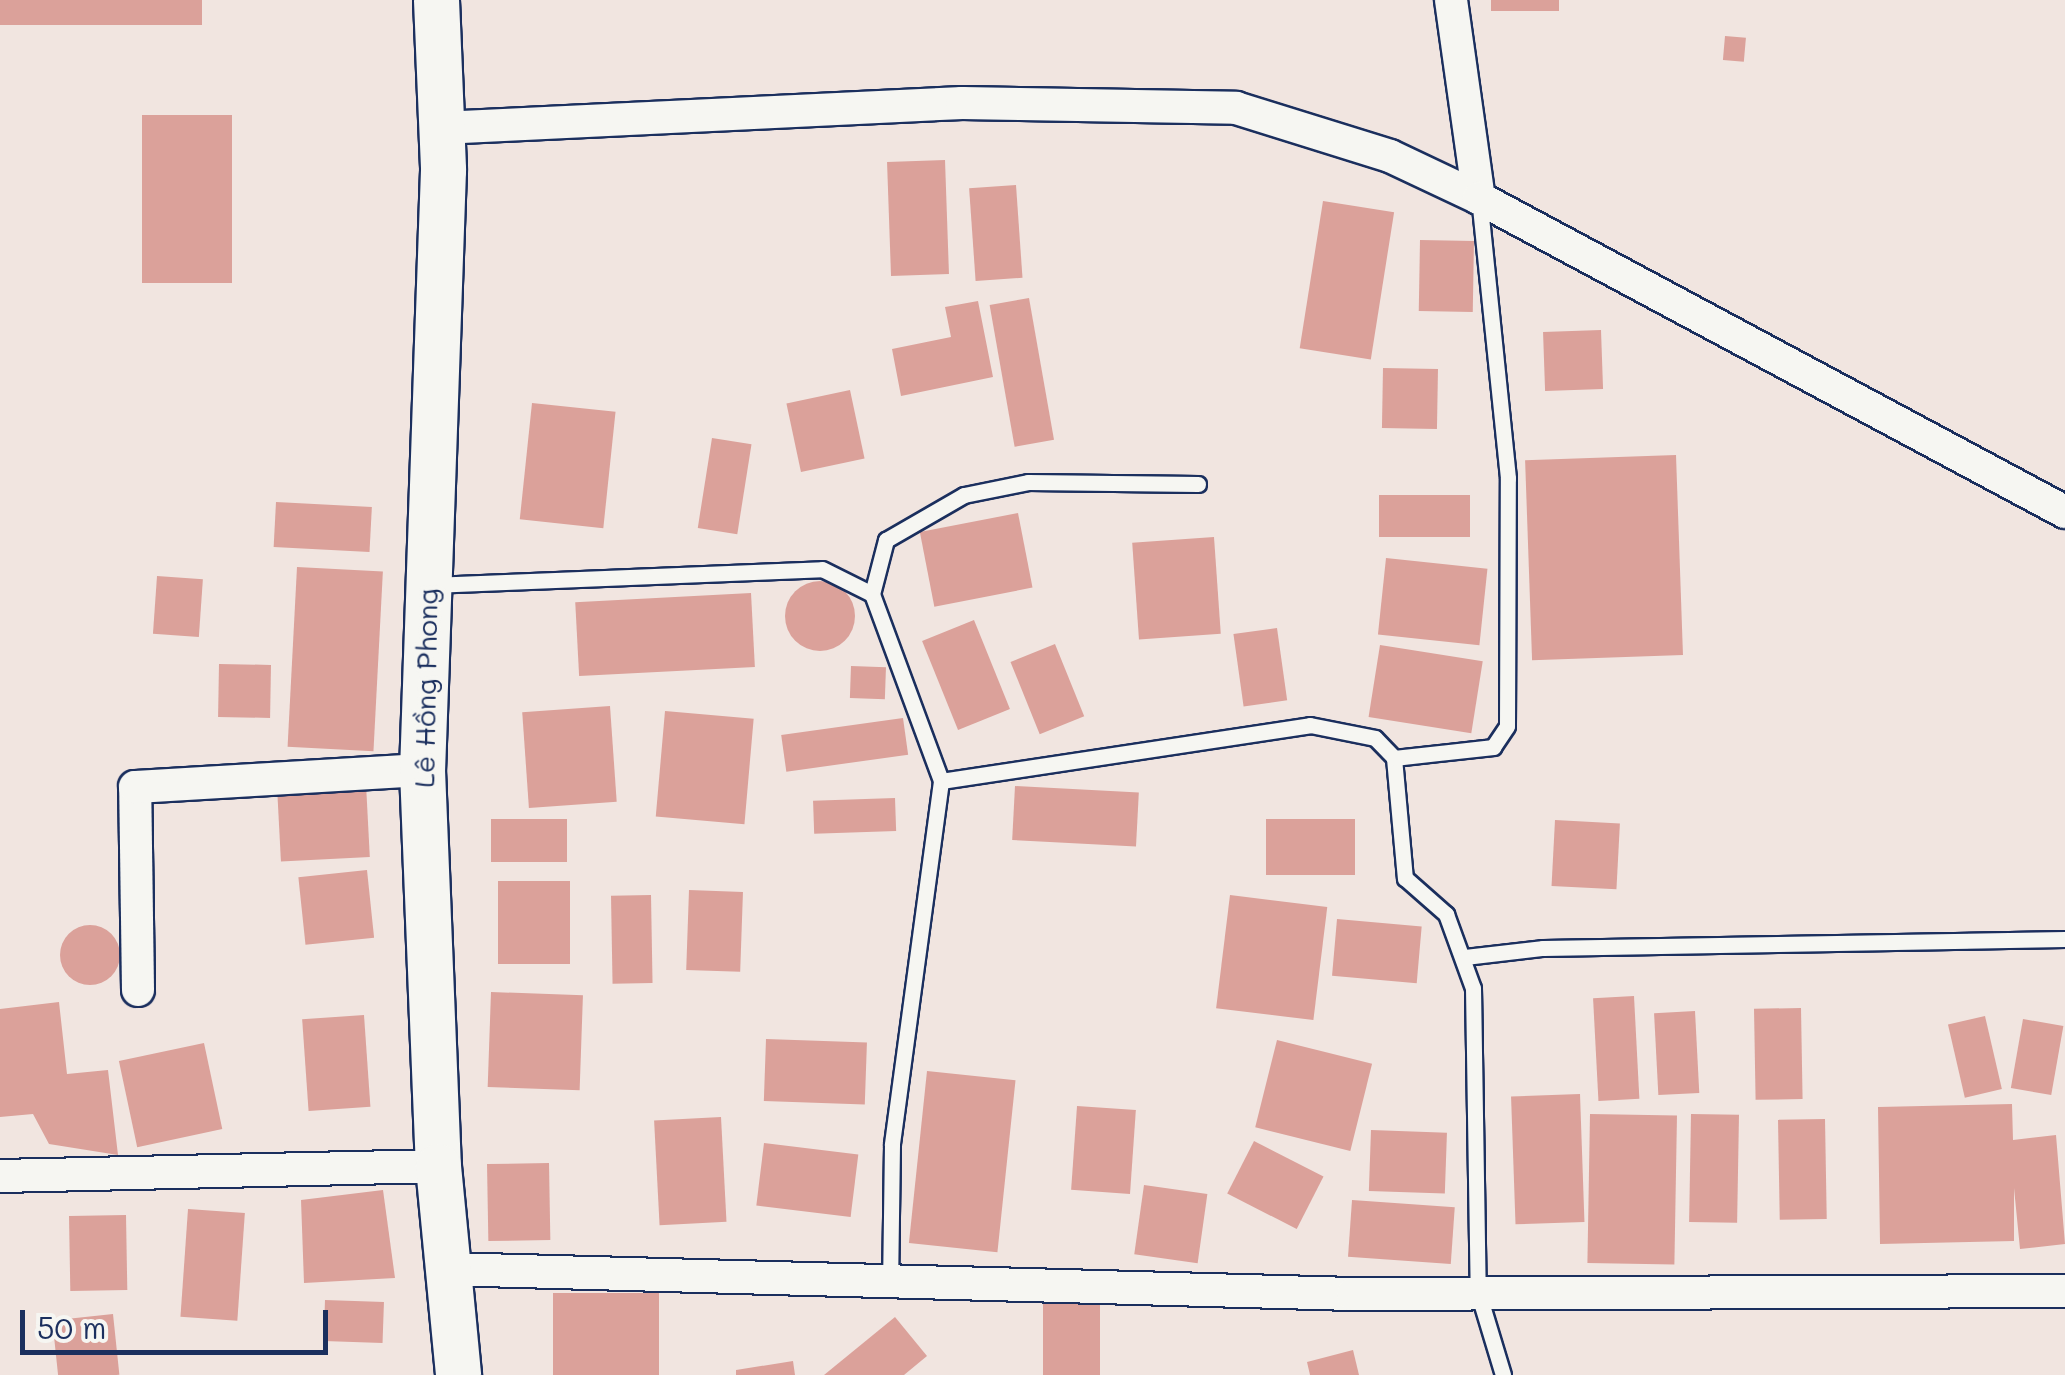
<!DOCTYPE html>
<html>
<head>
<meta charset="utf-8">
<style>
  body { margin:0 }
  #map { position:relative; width:2065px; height:1375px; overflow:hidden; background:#f1e5e0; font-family:Mali,sans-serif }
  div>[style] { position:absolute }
  .building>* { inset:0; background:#dba19a; transform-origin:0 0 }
  .round { border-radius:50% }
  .roads { filter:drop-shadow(2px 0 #1b2f5e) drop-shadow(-2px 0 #1b2f5e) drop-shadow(0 2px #1b2f5e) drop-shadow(0 -2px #1b2f5e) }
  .lane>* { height:15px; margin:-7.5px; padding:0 7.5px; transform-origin:7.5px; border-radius:7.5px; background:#f6f6f2 }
  .street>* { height:32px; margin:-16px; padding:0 16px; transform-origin:16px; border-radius:16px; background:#f6f6f2 }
  .secondary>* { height:45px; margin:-22.5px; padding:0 22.5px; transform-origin:22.5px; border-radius:22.5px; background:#f6f6f2 }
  span { translate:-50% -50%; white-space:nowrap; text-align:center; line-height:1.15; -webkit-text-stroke:8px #f6f6f2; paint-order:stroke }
  .street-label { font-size:28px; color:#1b2f5e }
  .scale { position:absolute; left:20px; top:1310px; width:308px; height:45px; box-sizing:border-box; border:5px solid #1b2f5e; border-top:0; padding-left:12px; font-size:30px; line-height:35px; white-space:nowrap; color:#1b2f5e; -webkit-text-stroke:8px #f6f6f2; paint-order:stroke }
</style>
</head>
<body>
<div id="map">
  <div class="building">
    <div style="left:0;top:0;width:202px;height:25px"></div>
    <div style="left:1491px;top:0;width:68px;height:11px"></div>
    <div style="left:1725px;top:36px;width:21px;height:24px;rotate:5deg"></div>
    <div style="left:142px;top:115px;width:90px;height:168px"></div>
    <div style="left:945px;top:160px;width:114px;height:58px;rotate:88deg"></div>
    <div style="left:1016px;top:185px;width:93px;height:47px;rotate:86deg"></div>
    <div style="left:1323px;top:201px;width:72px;height:149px;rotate:9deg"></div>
    <div style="left:1420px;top:240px;width:54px;height:71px;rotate:1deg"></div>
    <div style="left:1029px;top:298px;width:144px;height:40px;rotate:80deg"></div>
    <div style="clip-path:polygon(978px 301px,993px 377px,901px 396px,892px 349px,951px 337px,945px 307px)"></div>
    <div style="left:1601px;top:330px;width:59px;height:58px;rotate:88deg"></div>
    <div style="left:1383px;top:368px;width:55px;height:60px;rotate:1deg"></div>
    <div style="left:850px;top:390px;width:70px;height:65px;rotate:78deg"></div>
    <div style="left:532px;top:403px;width:84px;height:117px;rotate:6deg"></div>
    <div style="left:712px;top:438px;width:40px;height:91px;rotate:9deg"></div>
    <div style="left:1676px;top:455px;width:200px;height:151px;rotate:88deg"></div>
    <div style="left:1470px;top:495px;width:42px;height:91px;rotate:90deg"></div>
    <div style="left:276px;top:502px;width:96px;height:45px;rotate:3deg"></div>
    <div style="left:1018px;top:513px;width:76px;height:100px;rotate:79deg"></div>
    <div style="left:1214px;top:537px;width:97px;height:82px;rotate:86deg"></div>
    <div style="left:1386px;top:558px;width:102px;height:77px;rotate:6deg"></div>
    <div style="left:297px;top:567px;width:86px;height:180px;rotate:3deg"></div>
    <div style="left:157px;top:576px;width:46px;height:58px;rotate:4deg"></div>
    <div class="round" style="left:785px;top:581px;width:70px;height:70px"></div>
    <div style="left:751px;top:593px;width:74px;height:176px;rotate:87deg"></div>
    <div style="left:974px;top:620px;width:96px;height:56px;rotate:68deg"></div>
    <div style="left:1277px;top:628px;width:73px;height:44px;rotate:82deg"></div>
    <div style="left:1055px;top:644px;width:78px;height:48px;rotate:68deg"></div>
    <div style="left:1380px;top:645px;width:104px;height:73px;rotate:9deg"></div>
    <div style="left:219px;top:664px;width:52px;height:53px;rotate:1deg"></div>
    <div style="left:851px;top:666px;width:35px;height:32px;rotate:2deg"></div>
    <div style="left:610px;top:706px;width:96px;height:88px;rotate:86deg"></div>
    <div style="left:665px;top:711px;width:89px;height:106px;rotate:5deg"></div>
    <div style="left:903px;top:718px;width:37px;height:123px;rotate:82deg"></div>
    <div style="left:366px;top:784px;width:73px;height:89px;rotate:87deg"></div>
    <div style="left:1015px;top:786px;width:124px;height:54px;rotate:3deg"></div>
    <div style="left:895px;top:798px;width:33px;height:82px;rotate:88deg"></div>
    <div style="left:567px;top:819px;width:43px;height:76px;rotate:90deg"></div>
    <div style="left:1266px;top:819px;width:89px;height:56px"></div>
    <div style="left:1555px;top:820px;width:65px;height:66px;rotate:3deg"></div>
    <div style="left:367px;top:870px;width:68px;height:69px;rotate:84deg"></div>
    <div style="left:498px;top:881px;width:72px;height:83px"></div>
    <div style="left:689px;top:890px;width:54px;height:80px;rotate:2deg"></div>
    <div style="left:651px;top:895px;width:88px;height:40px;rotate:89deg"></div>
    <div style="left:1230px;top:895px;width:98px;height:114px;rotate:7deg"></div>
    <div style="left:1337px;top:919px;width:85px;height:57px;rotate:5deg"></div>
    <div class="round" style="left:60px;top:925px;width:60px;height:60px"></div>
    <div style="left:491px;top:992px;width:92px;height:95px;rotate:2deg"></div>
    <div style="left:1634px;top:996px;width:103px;height:41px;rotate:87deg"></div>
    <div style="clip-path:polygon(59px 1002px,67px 1074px,108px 1070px,118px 1155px,49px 1144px,33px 1114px,0 1117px,0 1009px)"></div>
    <div style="left:1801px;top:1008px;width:91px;height:47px;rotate:89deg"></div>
    <div style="left:1695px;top:1011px;width:82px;height:41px;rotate:87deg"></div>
    <div style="left:364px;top:1015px;width:92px;height:62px;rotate:86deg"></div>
    <div style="left:1985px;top:1016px;width:75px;height:38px;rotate:77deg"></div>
    <div style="left:2023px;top:1019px;width:41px;height:70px;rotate:10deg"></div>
    <div style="left:766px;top:1039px;width:101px;height:62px;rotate:2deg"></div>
    <div style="left:1277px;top:1040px;width:98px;height:90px;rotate:14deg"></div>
    <div style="left:204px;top:1043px;width:88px;height:87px;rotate:78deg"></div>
    <div style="left:927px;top:1071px;width:89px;height:173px;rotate:6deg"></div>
    <div style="left:1580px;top:1094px;width:128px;height:69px;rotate:88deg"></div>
    <div style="clip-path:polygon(2012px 1104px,2013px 1140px,2056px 1135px,2065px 1244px,2020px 1249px,2014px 1188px,2014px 1241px,1880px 1244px,1878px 1107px)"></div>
    <div style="left:1077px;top:1106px;width:59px;height:84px;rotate:4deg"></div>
    <div style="left:1590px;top:1114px;width:87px;height:149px;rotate:1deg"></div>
    <div style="left:1691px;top:1114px;width:48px;height:108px;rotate:1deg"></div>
    <div style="left:721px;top:1117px;width:105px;height:67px;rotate:87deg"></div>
    <div style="left:1825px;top:1119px;width:100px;height:47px;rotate:89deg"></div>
    <div style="left:1371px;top:1130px;width:76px;height:61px;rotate:2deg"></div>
    <div style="left:1254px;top:1141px;width:78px;height:59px;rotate:27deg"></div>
    <div style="left:764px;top:1143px;width:95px;height:63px;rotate:7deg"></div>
    <div style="left:549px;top:1163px;width:77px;height:62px;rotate:89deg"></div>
    <div style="left:1144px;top:1185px;width:64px;height:70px;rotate:8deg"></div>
    <div style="clip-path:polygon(383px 1190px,395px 1278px,304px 1283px,301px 1200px)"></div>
    <div style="left:1352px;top:1200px;width:103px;height:57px;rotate:4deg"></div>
    <div style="left:188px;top:1209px;width:57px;height:108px;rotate:4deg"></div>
    <div style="left:126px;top:1215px;width:75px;height:57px;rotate:89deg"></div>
    <div style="left:553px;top:1293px;width:106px;height:82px"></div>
    <div style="left:325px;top:1300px;width:59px;height:41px;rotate:2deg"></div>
    <div style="left:1043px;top:1303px;width:57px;height:72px"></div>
    <div style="left:113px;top:1314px;width:61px;height:61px;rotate:84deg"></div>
    <div style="clip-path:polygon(895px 1317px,927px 1356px,904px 1375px,824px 1375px)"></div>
    <div style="clip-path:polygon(1353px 1350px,1359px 1375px,1310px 1375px,1307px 1362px)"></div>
    <div style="clip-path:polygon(793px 1361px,795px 1375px,736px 1375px,736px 1370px)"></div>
  </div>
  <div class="roads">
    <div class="lane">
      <div style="left:431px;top:585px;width:391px;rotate:-2.3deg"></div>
      <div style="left:822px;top:569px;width:56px;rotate:26.6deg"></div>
      <div style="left:872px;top:594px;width:199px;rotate:69.7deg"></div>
      <div style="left:941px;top:781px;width:367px;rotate:97.7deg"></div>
      <div style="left:892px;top:1145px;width:136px;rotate:90.8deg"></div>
      <div style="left:872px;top:594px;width:56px;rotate:-75.5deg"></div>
      <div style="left:886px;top:540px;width:90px;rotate:-30deg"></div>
      <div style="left:964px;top:495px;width:65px;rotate:-11.5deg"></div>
      <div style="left:1028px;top:482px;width:170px;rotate:0.7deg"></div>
      <div style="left:1394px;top:758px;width:121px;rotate:84.8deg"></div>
      <div style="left:1405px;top:878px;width:55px;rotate:41.3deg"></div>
      <div style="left:1446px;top:914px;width:79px;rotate:70deg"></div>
      <div style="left:1473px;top:988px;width:304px;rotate:89.1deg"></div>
      <div style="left:1478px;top:1292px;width:87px;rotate:73.2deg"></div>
      <div style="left:941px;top:781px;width:373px;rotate:-8.6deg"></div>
      <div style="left:1310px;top:725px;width:66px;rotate:11.3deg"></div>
      <div style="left:1375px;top:738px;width:28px;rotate:46deg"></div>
      <div style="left:1394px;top:758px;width:100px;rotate:-6.3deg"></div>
      <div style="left:1493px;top:747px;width:25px;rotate:-56deg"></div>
      <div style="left:1507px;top:726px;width:248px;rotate:-89.8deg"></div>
      <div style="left:1508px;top:478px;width:281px;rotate:-95.9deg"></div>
      <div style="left:1465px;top:957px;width:79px;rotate:-6.6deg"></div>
      <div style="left:1543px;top:948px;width:522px;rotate:-0.99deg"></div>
    </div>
    <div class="street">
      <div style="left:1451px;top:0;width:200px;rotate:82deg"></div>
      <div style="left:441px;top:128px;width:522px;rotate:-2.75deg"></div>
      <div style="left:962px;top:103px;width:274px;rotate:1deg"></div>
      <div style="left:1236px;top:108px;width:161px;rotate:17.3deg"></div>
      <div style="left:1390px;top:156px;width:98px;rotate:25.3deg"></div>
      <div style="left:1479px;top:198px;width:665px;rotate:28.18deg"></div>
      <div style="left:138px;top:990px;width:203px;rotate:-90.8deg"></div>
      <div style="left:135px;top:787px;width:288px;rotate:-3.4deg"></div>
      <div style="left:0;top:1176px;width:438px;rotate:-1.3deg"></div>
      <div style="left:446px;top:1269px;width:907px;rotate:1.58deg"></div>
      <div style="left:1353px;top:1294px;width:712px;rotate:-0.24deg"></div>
    </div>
    <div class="secondary">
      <div style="left:436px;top:0;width:170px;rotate:87.6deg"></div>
      <div style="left:443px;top:170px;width:600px;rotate:92deg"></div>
      <div style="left:422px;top:770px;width:396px;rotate:87.7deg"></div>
      <div style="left:438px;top:1166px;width:210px;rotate:84.5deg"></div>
    </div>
  </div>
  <div class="street-label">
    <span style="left:425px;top:688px;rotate:-89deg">Lê Hồng Phong</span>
  </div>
  <div class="scale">50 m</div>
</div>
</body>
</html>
